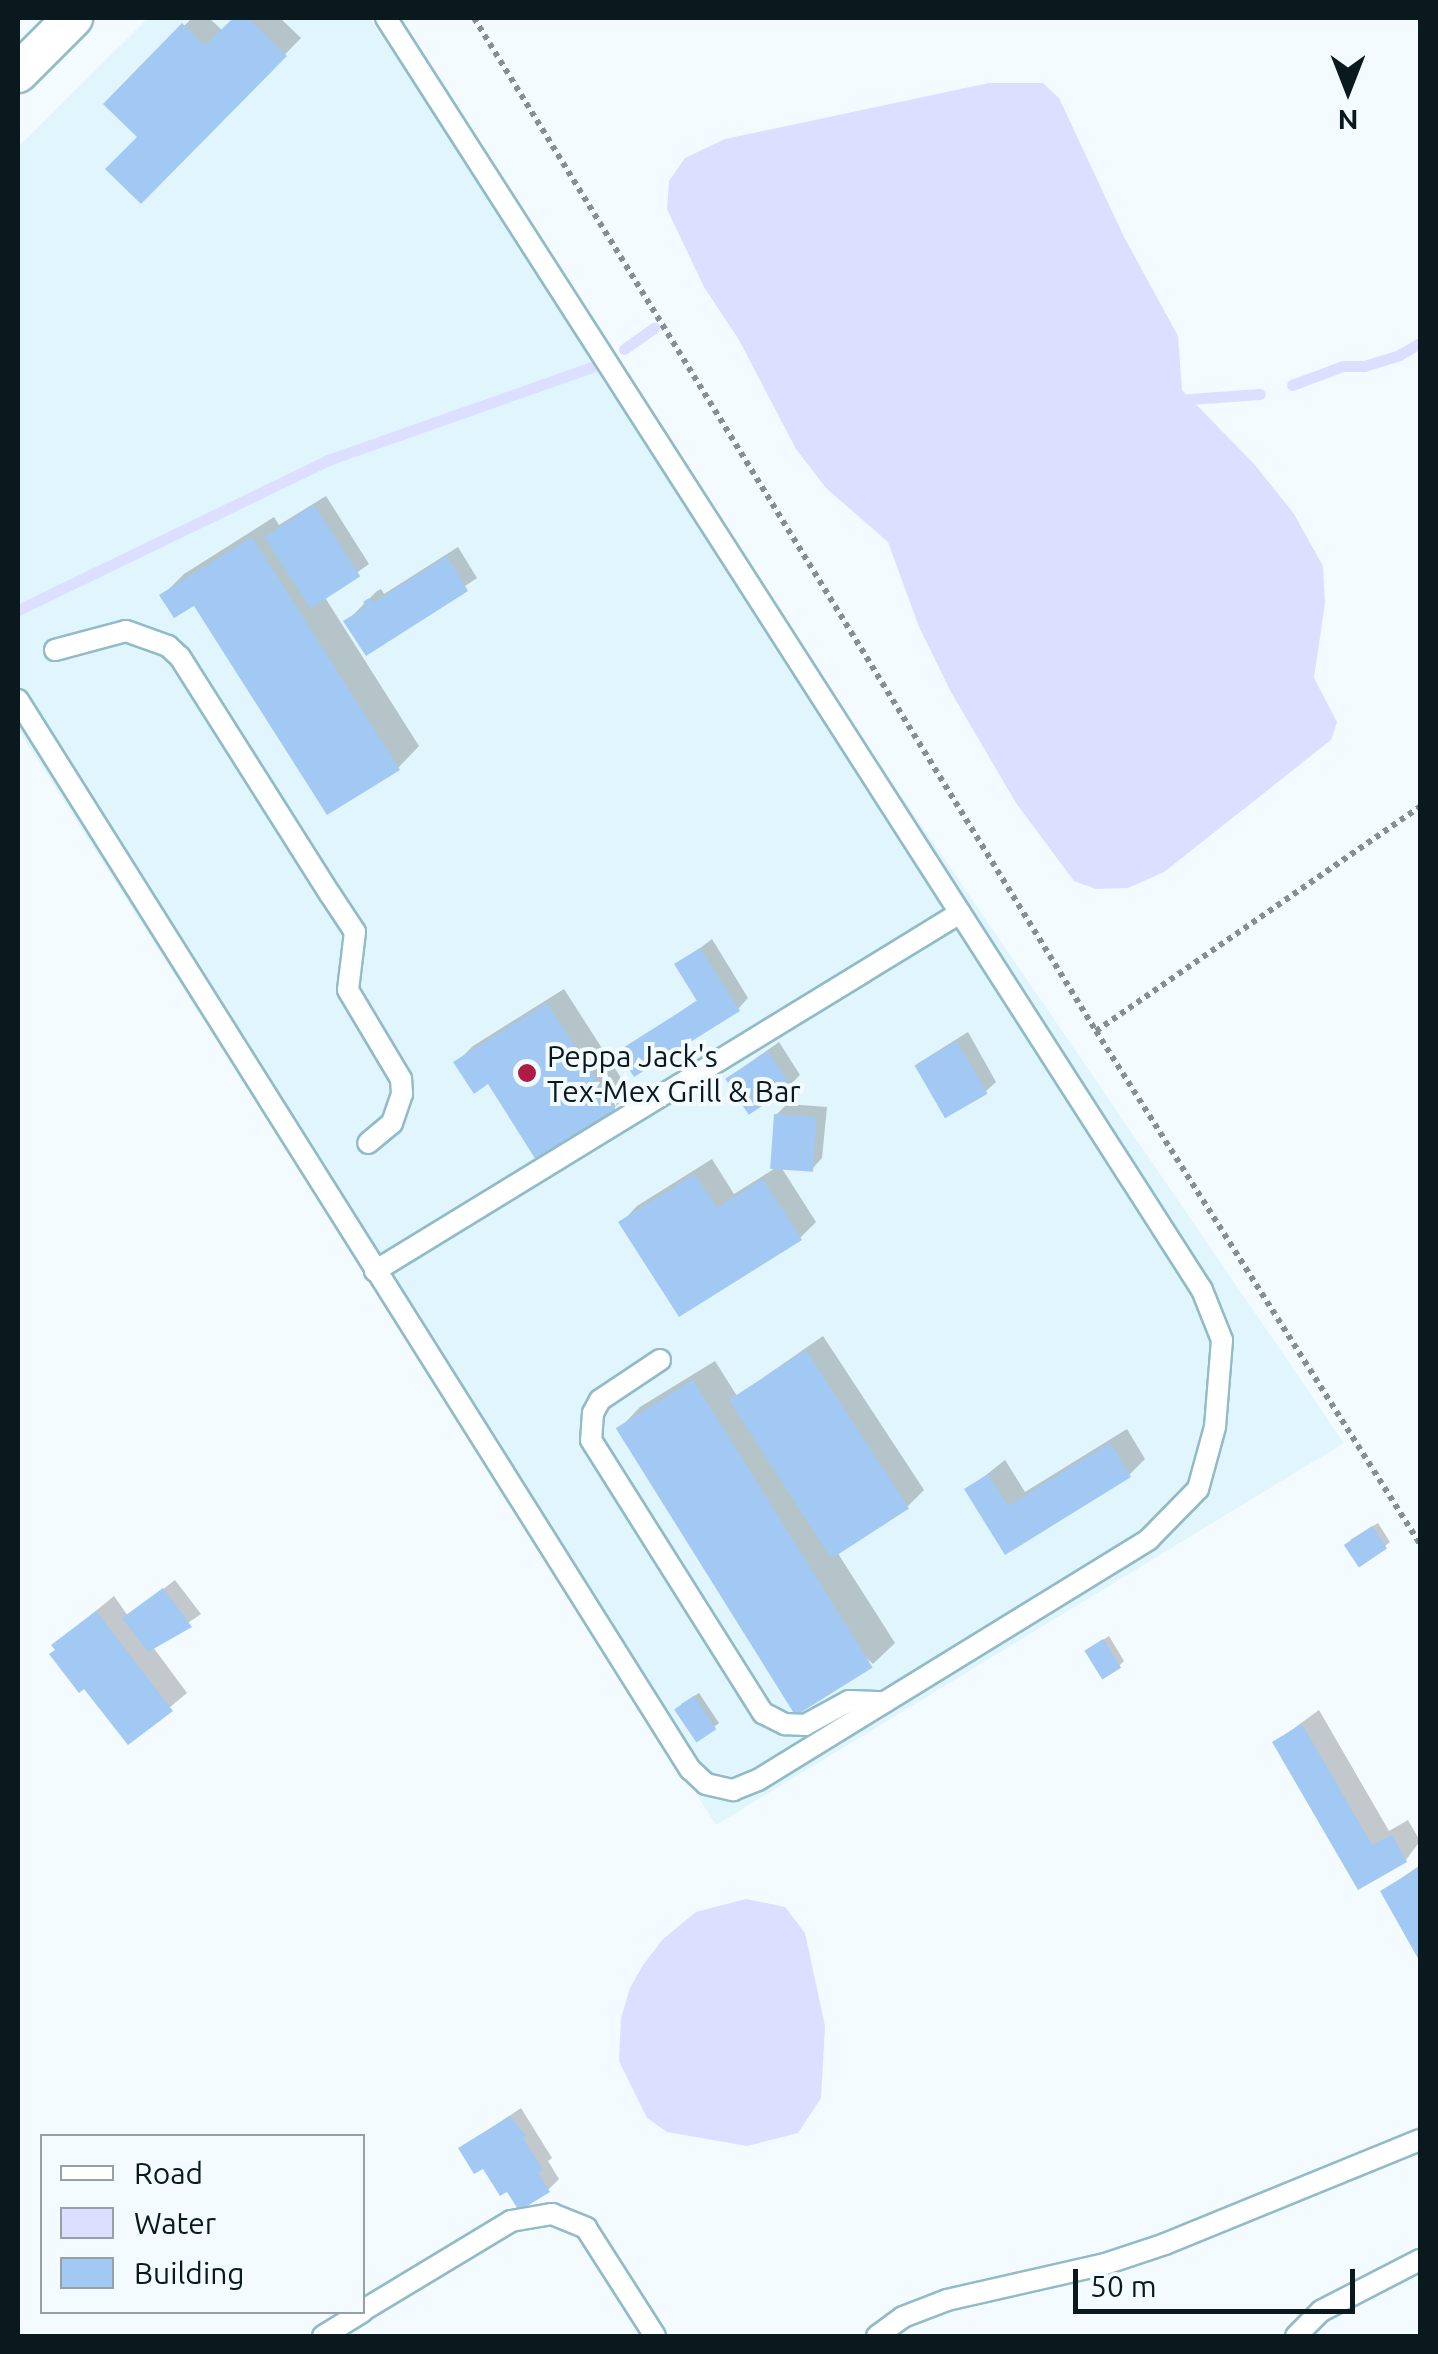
<!DOCTYPE html>
<html>
<head>
<meta charset="utf-8">
<style>
  body { margin:0 }
  #map { position:relative; width:1438px; height:2354px; overflow:hidden; background:#f3fbfe; font-family:Ubuntu,sans-serif }
  div>[style] { position:absolute }
  .built>* { inset:0; background:#e1f5fc }
  .water>* { inset:0; background:#dcdfff }
  .shadow>* { inset:0; background:#0003 }
  .stream>* { height:11px; margin:-5.5px; padding:0 5.5px; transform-origin:5.5px; border-radius:5.5px; background:#dcdfff }
  .building>* { inset:0; background:#a2c9f3; transform-origin:0 0 }
  .path>* { height:6px; margin-top:-3px; transform-origin:0; background:repeating-linear-gradient(90deg,#848f93 0 5px,transparent 0 10px) }
  .roads { filter:drop-shadow(2px 0 #92bbc8) drop-shadow(-2px 0 #92bbc8) drop-shadow(0 2px #92bbc8) drop-shadow(0 -2px #92bbc8) }
  .service>* { height:20px; margin:-10px; padding:0 10px; transform-origin:10px; border-radius:10px; background:#fff }
  .minor>* { height:38px; margin:-19px; padding:0 19px; transform-origin:19px; border-radius:19px; background:#fff }
  .dots>* { width:28px; height:28px; translate:-50% -50%; box-sizing:border-box; border:5px solid #f3fbfe; border-radius:50% }
  span { translate:-50% -50%; white-space:nowrap; text-align:center; line-height:1.15; -webkit-text-stroke:8px #f3fbfe; paint-order:stroke }
  .poi-label { font-size:30px; color:#09191e }
  .left { translate:0 -50%; text-align:left }
  .frame { position:absolute; inset:0; border:20px solid #09191e; pointer-events:none }
  .legend { position:absolute; left:40px; top:2134px; width:325px; height:180px; box-sizing:border-box; background:#f3fbfe; border:2px solid #95a1a4; margin:0; padding:12px 18px; list-style:none; font-size:30px; color:#09191e }
  .legend li { display:flex; align-items:center; gap:20px; height:50px }
  .legend b { width:50px; border:2px solid #95a1a4 }
  .north { position:absolute; left:1298px; top:40px; width:100px; height:100px; -webkit-text-stroke:8px #f3fbfe; paint-order:stroke; rotate:180deg; font-size:28px; font-weight:700; line-height:40px; text-align:center; color:#09191e }
  .north::after { content:''; display:block; margin:auto; width:35px; height:45px; background:#09191e; clip-path:polygon(50% 0,100% 100%,50% 72%,0 100%) }
  .scale { position:absolute; left:1073px; top:2269px; width:282px; height:45px; box-sizing:border-box; border:5px solid #09191e; border-top:0; padding-left:12px; font-size:30px; line-height:35px; white-space:nowrap; color:#09191e; -webkit-text-stroke:8px #f3fbfe; paint-order:stroke }
</style>
</head>
<body>
<div id="map">
  <div class="built">
    <div style="clip-path:polygon(148px 18px,369px 18px,1344px 1443px,716px 1825px,18px 729px,18px 147px)"></div>
  </div>
  <div class="water">
    <div style="clip-path:polygon(989px 83px,1043px 83px,1059px 98px,1124px 237px,1178px 336px,1182px 390px,1255px 465px,1294px 514px,1323px 566px,1325px 603px,1314px 678px,1337px 722px,1331px 740px,1164px 872px,1128px 888px,1096px 889px,1074px 881px,1016px 803px,951px 692px,919px 627px,888px 542px,826px 488px,796px 449px,739px 340px,704px 287px,667px 209px,669px 181px,685px 158px,725px 139px)"></div>
    <div style="clip-path:polygon(746px 1899px,785px 1907px,805px 1933px,825px 2026px,821px 2098px,798px 2133px,747px 2146px,667px 2132px,647px 2118px,619px 2061px,621px 2018px,630px 1988px,643px 1965px,663px 1939px,696px 1912px)"></div>
  </div>
  <div class="shadow">
    <div style="clip-path:polygon(192px 18px,209px 18px,223px 31px,237px 18px,280px 18px,301px 38px,141px 201px,141px 137px,107px 104px)"></div>
    <div style="clip-path:polygon(326px 496px,369px 564px,324px 596px,419px 746px,398px 768px,195px 602px,163px 595px,184px 574px,274px 517px,279px 525px)"></div>
    <div style="clip-path:polygon(458px 547px,477px 578px,367px 652px,347px 621px,377px 591px,381px 589px,384px 594px)"></div>
    <div style="clip-path:polygon(712px 939px,748px 998px,738px 1009px,621px 1052px,699px 999px,678px 965px)"></div>
    <div style="clip-path:polygon(564px 989px,630px 1092px,614px 1108px,489px 1081px,457px 1062px,473px 1046px)"></div>
    <div style="clip-path:polygon(968px 1032px,996px 1082px,985px 1092px,917px 1064px)"></div>
    <div style="clip-path:polygon(779px 1042px,800px 1075px,790px 1085px,728px 1078px)"></div>
    <div style="clip-path:polygon(787px 1104px,827px 1107px,822px 1158px,812px 1169px,781px 1167px,816px 1222px,800px 1238px,621px 1223px,637px 1206px,712px 1159px,734px 1194px,777px 1167px,776px 1115px)"></div>
    <div style="clip-path:polygon(823px 1336px,924px 1490px,908px 1506px,837px 1552px,895px 1643px,873px 1664px,619px 1429px,640px 1407px,715px 1361px,737px 1396px)"></div>
    <div style="clip-path:polygon(1127px 1429px,1145px 1459px,1129px 1475px,1006px 1552px,967px 1490px,1005px 1460px,1025px 1492px)"></div>
    <div style="clip-path:polygon(1378px 1523px,1390px 1542px,1385px 1546px,1350px 1540px)"></div>
    <div style="clip-path:polygon(175px 1580px,201px 1614px,153px 1647px,187px 1693px,128px 1742px,54px 1645px,114px 1596px,128px 1616px)"></div>
    <div style="clip-path:polygon(1109px 1636px,1124px 1661px,1119px 1666px,1087px 1650px)"></div>
    <div style="clip-path:polygon(699px 1693px,719px 1723px,714px 1727px,681px 1704px)"></div>
    <div style="clip-path:polygon(1319px 1710px,1389px 1831px,1408px 1820px,1420px 1841px,1406px 1860px,1359px 1886px,1275px 1742px)"></div>
    <div style="clip-path:polygon(1420px 1865px,1420px 1957px,1383px 1891px)"></div>
    <div style="clip-path:polygon(521px 2108px,552px 2158px,548px 2161px,559px 2179px,548px 2190px,508px 2189px,461px 2148px)"></div>
  </div>
  <div class="stream">
    <div style="left:624px;top:349px;width:37px;rotate:-35deg"></div>
    <div style="left:1292px;top:385px;width:54px;rotate:-20.4deg"></div>
    <div style="left:1343px;top:366px;width:21px"></div>
    <div style="left:1364px;top:366px;width:37px;rotate:-17deg"></div>
    <div style="left:1399px;top:355px;width:24px;rotate:-30deg"></div>
    <div style="left:1189px;top:399px;width:71px;rotate:-4deg"></div>
    <div style="left:18px;top:610px;width:344px;rotate:-25.8deg"></div>
    <div style="left:328px;top:460px;width:280px;rotate:-19.4deg"></div>
  </div>
  <div class="building">
    <div style="clip-path:polygon(233px 18px,248px 18px,287px 56px,141px 204px,105px 169px,137px 137px,103px 104px,182px 23px,205px 46px)"></div>
    <div style="left:314px;top:505px;width:85px;height:59px;rotate:57deg"></div>
    <div style="clip-path:polygon(252px 537px,400px 770px,327px 815px,194px 606px,174px 618px,159px 595px)"></div>
    <div style="clip-path:polygon(447px 556px,468px 591px,366px 656px,343px 621px,366px 607px,363px 602px,369px 598px,373px 603px)"></div>
    <div style="clip-path:polygon(700px 948px,740px 1011px,634px 1077px,618px 1051px,697px 1001px,674px 964px)"></div>
    <div style="clip-path:polygon(547px 1003px,616px 1110px,536px 1160px,488px 1084px,474px 1094px,453px 1062px)"></div>
    <div style="left:957px;top:1041px;width:61px;height:49px;rotate:60deg"></div>
    <div style="left:768px;top:1051px;width:43px;height:51px;rotate:57deg"></div>
    <div style="left:774px;top:1114px;width:43px;height:55px;rotate:4deg"></div>
    <div style="clip-path:polygon(695px 1174px,717px 1208px,763px 1179px,802px 1240px,679px 1317px,618px 1222px)"></div>
    <div style="left:806px;top:1350px;width:189px;height:92px;rotate:57deg"></div>
    <div style="left:693px;top:1380px;width:339px;height:91px;rotate:58deg"></div>
    <div style="clip-path:polygon(1110px 1443px,1131px 1477px,1005px 1555px,964px 1489px,988px 1474px,1008px 1506px)"></div>
    <div style="left:1372px;top:1526px;width:27px;height:34px;rotate:56deg"></div>
    <div style="clip-path:polygon(163px 1588px,192px 1627px,148px 1652px,122px 1618px)"></div>
    <div style="clip-path:polygon(96px 1611px,173px 1711px,128px 1745px,84px 1689px,79px 1693px,49px 1654px,55px 1650px,51px 1645px)"></div>
    <div style="left:1103px;top:1639px;width:34px;height:22px;rotate:58deg"></div>
    <div style="left:694px;top:1696px;width:40px;height:24px;rotate:56deg"></div>
    <div style="clip-path:polygon(1302px 1724px,1372px 1845px,1392px 1835px,1407px 1862px,1358px 1890px,1272px 1742px)"></div>
    <div style="clip-path:polygon(1420px 1867px,1420px 1962px,1380px 1891px)"></div>
    <div style="clip-path:polygon(510px 2116px,526px 2136px,523px 2138px,543px 2170px,538px 2173px,550px 2192px,519px 2211px,507px 2192px,500px 2196px,483px 2169px,474px 2174px,458px 2148px)"></div>
  </div>
  <div class="path">
    <div style="left:474px;top:18px;width:1189px;rotate:58.45deg"></div>
    <div style="left:1096px;top:1031px;width:394px;rotate:-34.7deg"></div>
    <div style="left:1096px;top:1031px;width:607px;rotate:57.72deg"></div>
  </div>
  <div class="roads">
    <div class="service">
      <div style="left:55px;top:650px;width:73px;rotate:-15deg"></div>
      <div style="left:126px;top:631px;width:45px;rotate:19.7deg"></div>
      <div style="left:168px;top:646px;width:16px;rotate:43deg"></div>
      <div style="left:180px;top:657px;width:280px;rotate:57.7deg"></div>
      <div style="left:330px;top:894px;width:45px;rotate:56.7deg"></div>
      <div style="left:355px;top:932px;width:58px;rotate:96.9deg"></div>
      <div style="left:348px;top:990px;width:104px;rotate:59.2deg"></div>
      <div style="left:401px;top:1079px;width:15px;rotate:86deg"></div>
      <div style="left:402px;top:1094px;width:31px;rotate:109deg"></div>
      <div style="left:392px;top:1123px;width:31px;rotate:140deg"></div>
      <div style="left:18px;top:700px;width:1263px;rotate:57.85deg"></div>
      <div style="left:690px;top:1769px;width:22px;rotate:43deg"></div>
      <div style="left:706px;top:1784px;width:28px;rotate:13deg"></div>
      <div style="left:733px;top:1790px;width:27px;rotate:-22deg"></div>
      <div style="left:758px;top:1780px;width:459px;rotate:-31.6deg"></div>
      <div style="left:1149px;top:1539px;width:70px;rotate:-45.6deg"></div>
      <div style="left:1198px;top:1489px;width:64px;rotate:-74.7deg"></div>
      <div style="left:1215px;top:1427px;width:87px;rotate:-85.4deg"></div>
      <div style="left:1222px;top:1340px;width:54px;rotate:-111.8deg"></div>
      <div style="left:1202px;top:1290px;width:1511px;rotate:-122.68deg"></div>
      <div style="left:375px;top:1271px;width:686px;rotate:-31.47deg"></div>
      <div style="left:660px;top:1360px;width:72px;rotate:146.3deg"></div>
      <div style="left:600px;top:1400px;width:15px;rotate:118deg"></div>
      <div style="left:593px;top:1413px;width:27px;rotate:94deg"></div>
      <div style="left:591px;top:1440px;width:323px;rotate:57.8deg"></div>
      <div style="left:763px;top:1713px;width:25px;rotate:27deg"></div>
      <div style="left:785px;top:1724px;width:20px;rotate:3deg"></div>
      <div style="left:805px;top:1725px;width:50px;rotate:-28.6deg"></div>
      <div style="left:849px;top:1701px;width:35px;rotate:2deg"></div>
      <div style="left:362px;top:2311px;width:174px;rotate:-31.1deg"></div>
      <div style="left:511px;top:2221px;width:42px;rotate:-9.7deg"></div>
      <div style="left:552px;top:2214px;width:37px;rotate:22deg"></div>
      <div style="left:586px;top:2228px;width:128px;rotate:57.4deg"></div>
      <div style="left:323px;top:2336px;width:46px;rotate:-31.6deg"></div>
      <div style="left:877px;top:2336px;width:32px;rotate:-36deg"></div>
      <div style="left:903px;top:2317px;width:47px;rotate:-21.1deg"></div>
      <div style="left:947px;top:2300px;width:162px;rotate:-12.8deg"></div>
      <div style="left:1105px;top:2264px;width:63px;rotate:-18.4deg"></div>
      <div style="left:1165px;top:2244px;width:275px;rotate:-22.2deg"></div>
      <div style="left:1296px;top:2336px;width:35px;rotate:-45deg"></div>
      <div style="left:1321px;top:2311px;width:111px;rotate:-27.3deg"></div>
    </div>
    <div class="minor">
      <div style="left:18px;top:73px;width:78px;rotate:-45deg"></div>
    </div>
  </div>
  <div class="dots">
    <div style="left:527px;top:1073px;background:#ae1b46"></div>
  </div>
  <div class="poi-label">
    <span class="left" style="left:547px;top:1073px">Peppa Jack's<br>Tex-Mex Grill &amp; Bar</span>
  </div>
  <div class="frame"></div>
  <ul class="legend">
  <li><b style="height:12px;background:#fff"></b>Road</li>
  <li><b style="height:28px;background:#dcdfff"></b>Water</li>
  <li><b style="height:28px;background:#a2c9f3"></b>Building</li>
  </ul>
  <div class="north">N</div>
  <div class="scale">50 m</div>
</div>
</body>
</html>
